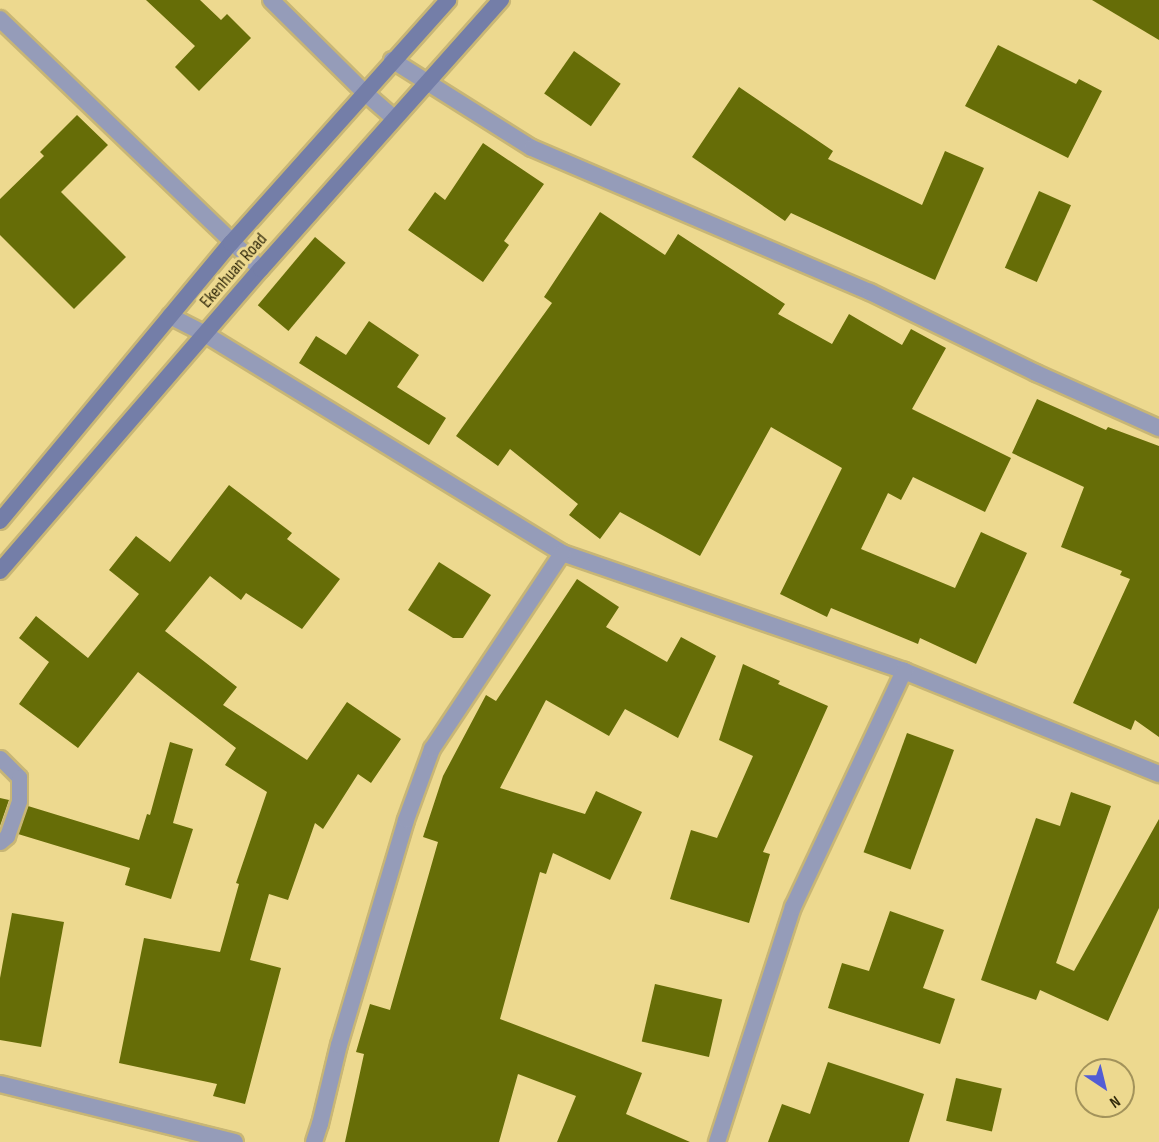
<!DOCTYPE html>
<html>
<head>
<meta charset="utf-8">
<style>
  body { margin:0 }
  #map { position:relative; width:1159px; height:1142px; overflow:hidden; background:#edd98f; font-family:"Sofia Sans Condensed",sans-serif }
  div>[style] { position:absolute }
  .building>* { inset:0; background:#666d07; transform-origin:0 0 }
  .roads { filter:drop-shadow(2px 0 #c8b675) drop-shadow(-2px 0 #c8b675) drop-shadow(0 2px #c8b675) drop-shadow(0 -2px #c8b675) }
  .service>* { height:15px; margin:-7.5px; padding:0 7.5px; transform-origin:7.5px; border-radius:7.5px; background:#959cb9 }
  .minor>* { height:16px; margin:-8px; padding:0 8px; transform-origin:8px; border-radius:8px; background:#959cb9 }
  .secondary>* { height:16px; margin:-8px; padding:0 8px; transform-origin:8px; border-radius:8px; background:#747ea8 }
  span { translate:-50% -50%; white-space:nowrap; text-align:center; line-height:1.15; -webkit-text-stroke:6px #edd98f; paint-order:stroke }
  .street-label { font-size:18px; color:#332b0c }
  .north { position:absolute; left:1075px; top:1058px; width:60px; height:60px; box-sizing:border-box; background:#edd98f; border:2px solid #a3935b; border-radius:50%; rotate:145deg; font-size:16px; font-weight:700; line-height:24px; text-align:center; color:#332b0c }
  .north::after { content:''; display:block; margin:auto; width:21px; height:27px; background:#525dd4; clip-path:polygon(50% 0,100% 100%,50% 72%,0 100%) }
</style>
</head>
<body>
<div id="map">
  <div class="building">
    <div style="clip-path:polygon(146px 0,200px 0,221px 20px,227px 14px,251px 38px,199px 91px,175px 67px,195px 46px)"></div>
    <div style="clip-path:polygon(1092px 0,1159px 0,1159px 40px)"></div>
    <div style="clip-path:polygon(998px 45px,1076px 84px,1079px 79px,1102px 91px,1068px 158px,965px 106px)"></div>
    <div style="left:574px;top:51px;width:57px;height:52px;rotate:35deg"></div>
    <div style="clip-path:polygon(739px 87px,833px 151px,828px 159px,922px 205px,945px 151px,984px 168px,935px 280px,791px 213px,785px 221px,692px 157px)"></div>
    <div style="clip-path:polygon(77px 115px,108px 145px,61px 192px,126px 257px,74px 309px,0 235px,0 199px,44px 156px,40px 152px)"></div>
    <div style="clip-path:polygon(483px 143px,544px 184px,504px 241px,509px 245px,483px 282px,408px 230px,435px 192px,445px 200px)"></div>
    <div style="left:1039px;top:191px;width:35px;height:84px;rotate:24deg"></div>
    <div style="clip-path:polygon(600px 212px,665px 255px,678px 234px,785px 304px,778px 314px,832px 344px,849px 314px,902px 345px,911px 329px,946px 348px,912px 409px,1011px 458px,985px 512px,913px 477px,901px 500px,888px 493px,861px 549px,955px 588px,981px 532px,1027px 553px,976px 664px,920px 638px,918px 644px,831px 608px,827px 617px,780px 594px,842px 468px,771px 427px,700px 556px,620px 512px,600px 539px,569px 515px,578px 504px,510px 449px,498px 466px,456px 436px,552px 303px,544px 297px)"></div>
    <div style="left:315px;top:237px;width:40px;height:89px;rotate:40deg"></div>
    <div style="clip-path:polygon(369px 321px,419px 355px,397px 387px,446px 418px,429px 445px,299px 363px,316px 336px,346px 355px)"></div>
    <div style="clip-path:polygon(1037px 399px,1106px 430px,1108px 427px,1159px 446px,1159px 737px,1135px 720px,1131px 730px,1073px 703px,1130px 579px,1120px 575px,1122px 571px,1061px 547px,1084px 487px,1012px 453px)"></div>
    <div style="clip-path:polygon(229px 485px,292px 533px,287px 539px,340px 579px,302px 629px,246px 593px,241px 600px,210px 576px,165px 631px,237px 687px,223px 705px,307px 760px,347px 702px,401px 739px,371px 783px,358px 774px,323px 829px,315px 823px,288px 900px,269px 894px,250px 960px,281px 968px,245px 1104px,213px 1096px,217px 1084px,119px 1063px,144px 938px,220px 952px,239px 884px,236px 883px,267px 792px,225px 765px,236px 748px,138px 672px,78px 748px,19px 704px,49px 662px,19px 638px,36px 616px,88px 658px,139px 594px,109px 570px,136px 536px,170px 562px)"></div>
    <div style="clip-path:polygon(439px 562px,491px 595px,463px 638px,453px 638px,408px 610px)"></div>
    <div style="clip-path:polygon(577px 579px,619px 607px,606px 627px,667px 662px,681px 637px,716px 656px,678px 738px,625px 709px,609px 736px,546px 700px,500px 788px,585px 814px,596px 791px,642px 812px,610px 880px,553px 853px,546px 874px,540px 872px,500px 1019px,642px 1073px,626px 1114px,690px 1142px,557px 1142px,576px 1096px,518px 1074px,499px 1142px,345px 1142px,364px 1054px,356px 1052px,370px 1004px,390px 1010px,438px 842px,423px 837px,443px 776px,486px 695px,496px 701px)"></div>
    <div style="clip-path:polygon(743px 664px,780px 681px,778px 684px,828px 706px,763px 852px,770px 854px,749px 923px,670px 899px,691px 830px,717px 838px,753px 756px,719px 740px)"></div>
    <div style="left:907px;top:733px;width:50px;height:127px;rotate:20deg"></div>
    <div style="clip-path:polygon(170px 742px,193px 749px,173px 823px,193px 829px,171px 899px,125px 885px,130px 868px,18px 834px,28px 806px,139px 840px,147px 814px,150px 815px)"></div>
    <div style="clip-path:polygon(1071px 792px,1111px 806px,1056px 963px,1074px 971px,1159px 819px,1159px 908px,1108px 1021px,1040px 990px,1036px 1000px,981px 980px,1036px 818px,1060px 826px)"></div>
    <div style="clip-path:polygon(0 798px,9px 800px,0 826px)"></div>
    <div style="clip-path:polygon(890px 911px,944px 930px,923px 988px,955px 999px,940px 1044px,828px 1008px,842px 963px,869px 971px)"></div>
    <div style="clip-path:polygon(12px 913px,64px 922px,41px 1047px,0 1040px,0 978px)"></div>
    <div style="left:655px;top:984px;width:69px;height:59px;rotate:13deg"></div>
    <div style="clip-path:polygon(828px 1062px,924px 1094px,909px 1142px,768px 1142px,782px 1104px,810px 1114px)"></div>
    <div style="left:956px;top:1078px;width:47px;height:44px;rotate:13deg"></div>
  </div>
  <div class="roads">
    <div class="service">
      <div style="left:0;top:758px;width:27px;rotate:45deg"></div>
      <div style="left:19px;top:777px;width:24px;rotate:90deg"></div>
      <div style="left:19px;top:801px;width:37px;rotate:109deg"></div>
      <div style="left:7px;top:836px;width:9px;rotate:139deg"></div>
    </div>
    <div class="minor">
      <div style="left:271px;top:0;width:131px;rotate:44.7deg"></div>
      <div style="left:364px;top:92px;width:40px;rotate:41deg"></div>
      <div style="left:0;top:19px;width:361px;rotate:43.8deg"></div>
      <div style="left:392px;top:60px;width:165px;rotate:32.2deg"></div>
      <div style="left:532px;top:148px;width:367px;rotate:23.1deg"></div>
      <div style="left:870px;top:292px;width:185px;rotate:26deg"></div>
      <div style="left:1036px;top:373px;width:135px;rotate:24.1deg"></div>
      <div style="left:170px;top:316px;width:39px;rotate:27deg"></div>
      <div style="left:205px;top:334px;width:419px;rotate:31.5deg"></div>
      <div style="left:562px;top:553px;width:362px;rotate:19deg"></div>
      <div style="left:904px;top:671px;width:275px;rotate:22deg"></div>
      <div style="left:0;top:1084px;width:242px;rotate:13.9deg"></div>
      <div style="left:314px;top:1142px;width:19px;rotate:-72deg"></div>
      <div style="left:320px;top:1124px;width:81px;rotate:-76.5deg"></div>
      <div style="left:339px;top:1045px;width:235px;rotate:-73.4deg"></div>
      <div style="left:406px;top:820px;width:76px;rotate:-69.9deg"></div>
      <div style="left:432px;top:749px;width:235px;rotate:-56.4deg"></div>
      <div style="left:717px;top:1142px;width:247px;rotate:-72.1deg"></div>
      <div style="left:793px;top:907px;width:261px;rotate:-64.8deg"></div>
    </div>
    <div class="secondary">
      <div style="left:0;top:521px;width:361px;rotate:-50.3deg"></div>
      <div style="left:231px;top:243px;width:326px;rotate:-48.2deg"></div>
      <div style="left:0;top:571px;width:399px;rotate:-49.2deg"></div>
      <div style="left:261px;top:269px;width:361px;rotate:-48.3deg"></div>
    </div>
  </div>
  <div class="street-label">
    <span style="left:234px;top:271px;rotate:-49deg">Ekenhuan Road</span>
  </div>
  <div class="north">N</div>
</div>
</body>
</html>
